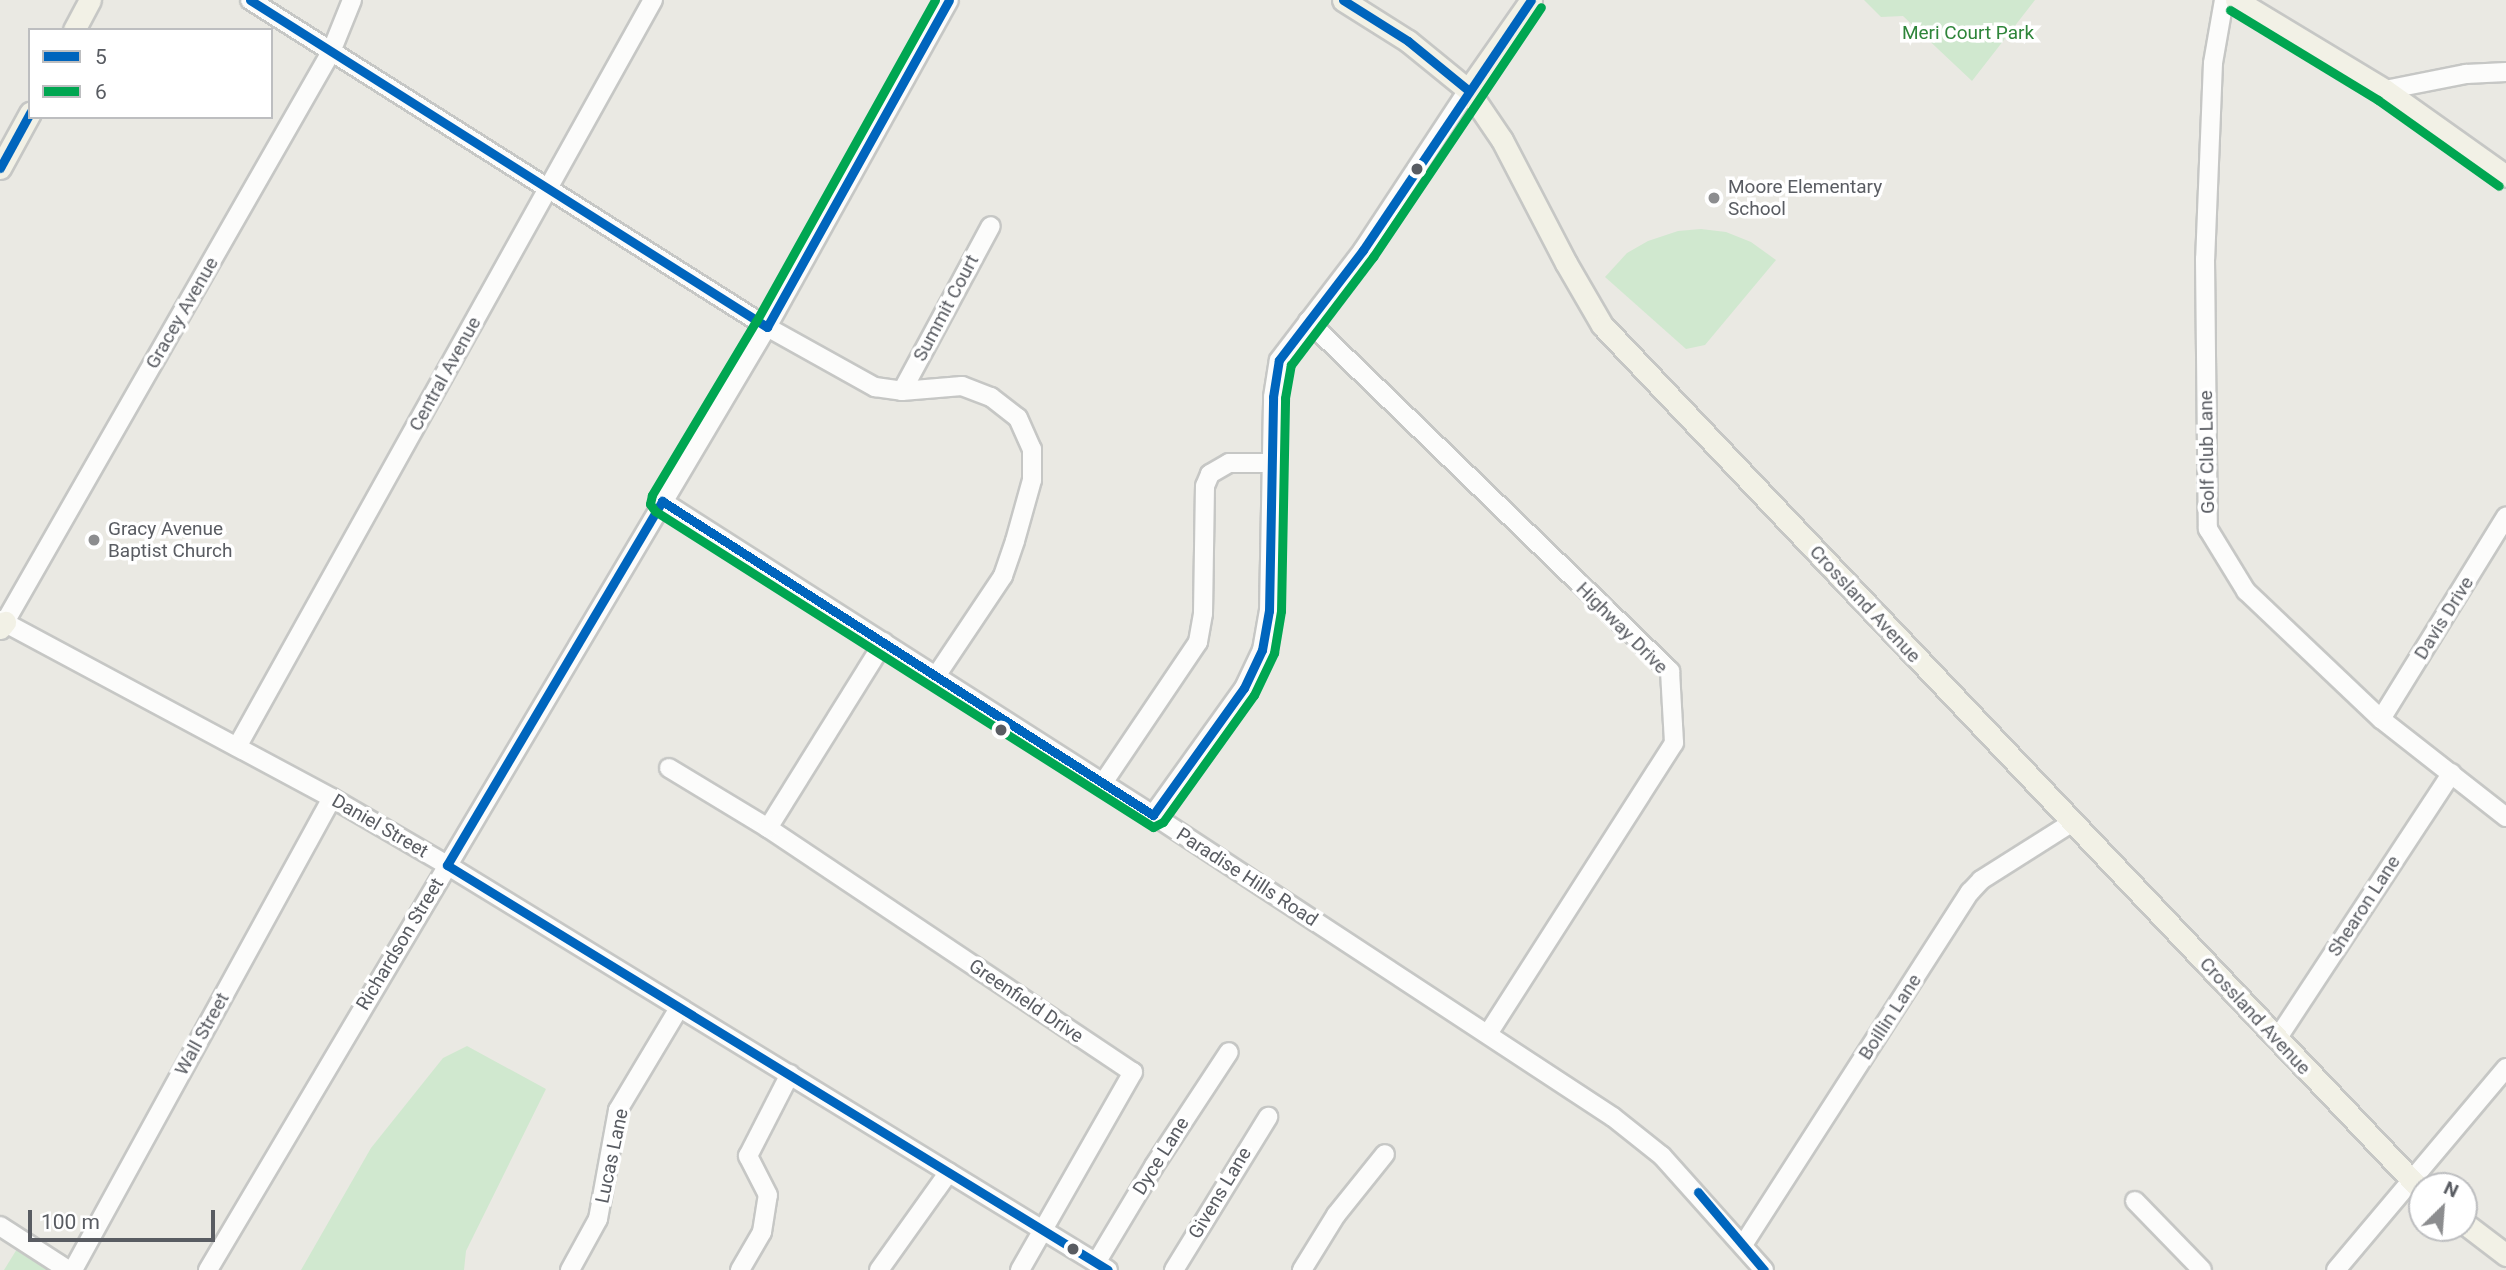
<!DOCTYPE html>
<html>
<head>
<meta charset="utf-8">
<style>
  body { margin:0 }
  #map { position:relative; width:2506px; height:1270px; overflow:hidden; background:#eae9e3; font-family:Roboto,sans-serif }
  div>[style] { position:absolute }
  .green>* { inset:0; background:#d0e8cf }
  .roads { filter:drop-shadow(2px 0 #c6c7c5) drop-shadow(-2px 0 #c6c7c5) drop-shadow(0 2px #c6c7c5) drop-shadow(0 -2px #c6c7c5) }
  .minor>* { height:18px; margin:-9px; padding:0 9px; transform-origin:9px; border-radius:9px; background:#fcfcfb }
  .major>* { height:21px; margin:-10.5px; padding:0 10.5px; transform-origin:10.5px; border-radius:10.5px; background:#f2f1e6 }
  .bus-1>* { height:9px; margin:-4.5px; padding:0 4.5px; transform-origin:4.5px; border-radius:4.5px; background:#0065bd }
  .bus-2>* { height:9px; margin:-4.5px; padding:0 4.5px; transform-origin:4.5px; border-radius:4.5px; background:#00a651 }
  .dots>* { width:19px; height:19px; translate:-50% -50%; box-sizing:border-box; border:4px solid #fff; border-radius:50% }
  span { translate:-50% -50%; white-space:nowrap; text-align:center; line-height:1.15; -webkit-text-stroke:7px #fff; paint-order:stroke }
  .park-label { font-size:19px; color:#2e853a }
  .poi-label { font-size:19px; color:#595c62 }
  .left { translate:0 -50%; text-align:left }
  .street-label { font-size:19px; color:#595c62 }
  .legend { position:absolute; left:28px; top:28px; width:245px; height:91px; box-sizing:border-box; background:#fff; border:2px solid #bdbec0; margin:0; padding:9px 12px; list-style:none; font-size:21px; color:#595c62 }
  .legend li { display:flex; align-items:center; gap:14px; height:35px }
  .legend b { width:35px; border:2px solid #bdbec0 }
  .north { position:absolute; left:2408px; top:1172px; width:70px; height:70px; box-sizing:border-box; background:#fff; border:2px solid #bdbec0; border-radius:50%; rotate:25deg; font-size:19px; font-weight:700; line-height:28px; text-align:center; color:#595c62 }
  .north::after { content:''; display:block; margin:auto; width:24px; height:32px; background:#8c8d8f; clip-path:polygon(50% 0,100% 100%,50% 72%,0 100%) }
  .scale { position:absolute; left:28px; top:1210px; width:187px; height:32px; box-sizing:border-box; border:4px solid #595c62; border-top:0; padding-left:9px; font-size:21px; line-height:24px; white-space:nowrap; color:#595c62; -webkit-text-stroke:5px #fff; paint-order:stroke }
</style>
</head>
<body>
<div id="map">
  <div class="green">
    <div style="clip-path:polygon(1864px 0,2035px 0,1972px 81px,1903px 16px,1881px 17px)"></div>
    <div style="clip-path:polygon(1701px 229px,1726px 232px,1751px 242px,1776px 260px,1705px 345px,1686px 349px,1605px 277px,1627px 253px,1648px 241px,1678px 231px)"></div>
    <div style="clip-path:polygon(467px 1046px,546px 1089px,466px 1251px,464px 1270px,301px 1270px,371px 1148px,443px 1058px)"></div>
    <div style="clip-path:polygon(17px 1249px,51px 1270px,4px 1270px)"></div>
  </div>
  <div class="roads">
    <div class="minor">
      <div style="left:250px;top:0;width:612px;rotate:32.31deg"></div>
      <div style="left:767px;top:327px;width:124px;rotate:29.1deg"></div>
      <div style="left:875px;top:387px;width:27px;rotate:8deg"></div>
      <div style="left:902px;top:391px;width:60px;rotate:-4.8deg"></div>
      <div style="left:962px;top:386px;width:31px;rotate:21deg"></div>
      <div style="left:991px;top:397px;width:34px;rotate:38deg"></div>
      <div style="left:1018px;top:418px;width:34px;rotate:66deg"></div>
      <div style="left:1032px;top:449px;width:31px;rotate:90deg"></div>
      <div style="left:1032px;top:480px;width:63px;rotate:105.6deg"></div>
      <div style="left:1015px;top:541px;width:37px;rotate:109deg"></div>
      <div style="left:1003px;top:576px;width:120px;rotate:123.8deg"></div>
      <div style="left:2224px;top:0;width:64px;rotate:99.9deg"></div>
      <div style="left:2213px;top:63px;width:196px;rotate:92.3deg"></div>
      <div style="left:2205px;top:259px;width:270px;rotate:89.4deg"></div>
      <div style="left:2208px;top:529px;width:73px;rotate:58.5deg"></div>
      <div style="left:2246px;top:591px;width:186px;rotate:43.5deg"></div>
      <div style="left:2381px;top:719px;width:159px;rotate:38.1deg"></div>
      <div style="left:2385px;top:90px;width:83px;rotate:-11.2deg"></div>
      <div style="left:2466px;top:74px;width:40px;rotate:-2.9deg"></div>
      <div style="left:1308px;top:321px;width:504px;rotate:44.03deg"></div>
      <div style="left:1670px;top:671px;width:72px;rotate:86.8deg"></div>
      <div style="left:1674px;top:743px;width:345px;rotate:122.6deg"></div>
      <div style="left:902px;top:391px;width:187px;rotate:-61.7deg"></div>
      <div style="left:662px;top:501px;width:583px;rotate:32.6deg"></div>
      <div style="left:1153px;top:815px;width:550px;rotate:33.29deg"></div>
      <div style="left:1613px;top:1117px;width:63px;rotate:38.5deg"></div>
      <div style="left:1662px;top:1156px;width:153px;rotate:48.2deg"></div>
      <div style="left:0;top:620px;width:377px;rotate:28.2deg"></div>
      <div style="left:332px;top:798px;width:133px;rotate:30.2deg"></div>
      <div style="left:447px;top:865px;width:775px;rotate:31.5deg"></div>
      <div style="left:5px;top:622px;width:657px;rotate:-60.23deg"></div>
      <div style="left:331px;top:52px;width:56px;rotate:-68deg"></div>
      <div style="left:2381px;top:719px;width:238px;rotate:-58.3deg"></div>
      <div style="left:237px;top:747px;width:855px;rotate:-60.89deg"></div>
      <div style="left:669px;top:768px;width:116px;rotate:31.2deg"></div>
      <div style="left:768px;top:828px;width:439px;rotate:33.8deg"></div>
      <div style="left:1133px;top:1072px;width:228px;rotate:119.7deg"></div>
      <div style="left:1103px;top:783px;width:170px;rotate:-56deg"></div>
      <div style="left:1198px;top:642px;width:29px;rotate:-80deg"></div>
      <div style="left:1203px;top:613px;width:127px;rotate:-89.1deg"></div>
      <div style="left:1205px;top:486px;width:13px;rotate:-67deg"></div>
      <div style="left:1210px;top:474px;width:22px;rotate:-30deg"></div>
      <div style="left:1229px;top:463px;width:42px"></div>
      <div style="left:1153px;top:815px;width:156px;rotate:-54.4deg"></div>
      <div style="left:1244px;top:688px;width:42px;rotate:-64.7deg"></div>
      <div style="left:1262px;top:650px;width:40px;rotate:-80deg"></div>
      <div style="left:1269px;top:611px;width:214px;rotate:-88.9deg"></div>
      <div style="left:1273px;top:397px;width:37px;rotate:-81deg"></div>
      <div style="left:1279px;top:360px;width:138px;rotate:-52.6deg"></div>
      <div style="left:1363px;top:250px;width:191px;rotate:-56.7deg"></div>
      <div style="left:768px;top:828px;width:219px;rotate:-58.1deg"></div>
      <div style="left:2277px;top:1039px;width:318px;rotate:-56.7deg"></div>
      <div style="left:2135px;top:1201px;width:96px;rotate:45.8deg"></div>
      <div style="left:0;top:1226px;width:81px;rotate:32.9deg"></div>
      <div style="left:1743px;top:1245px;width:420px;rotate:-57.3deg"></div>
      <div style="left:1970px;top:892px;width:16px;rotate:-47deg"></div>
      <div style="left:1981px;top:880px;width:107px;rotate:-32.3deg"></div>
      <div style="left:1096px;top:1263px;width:113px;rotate:-59.1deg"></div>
      <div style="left:1154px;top:1166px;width:136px;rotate:-56.7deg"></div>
      <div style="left:73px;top:1270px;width:538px;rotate:-61.25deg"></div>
      <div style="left:208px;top:1270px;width:1096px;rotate:-59.34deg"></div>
      <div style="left:767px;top:327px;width:374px;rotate:-60.9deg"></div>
      <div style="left:570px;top:1270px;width:58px;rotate:-61.2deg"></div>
      <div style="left:598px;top:1219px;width:111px;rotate:-79.6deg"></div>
      <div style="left:618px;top:1110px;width:119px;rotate:-59.1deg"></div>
      <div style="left:740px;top:1270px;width:44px;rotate:-59.9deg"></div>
      <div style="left:762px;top:1232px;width:37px;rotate:-81deg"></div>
      <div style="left:768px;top:1195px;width:44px;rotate:-117.1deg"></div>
      <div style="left:748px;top:1156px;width:92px;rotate:-62.9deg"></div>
      <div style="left:879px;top:1270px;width:120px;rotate:-54.5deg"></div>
      <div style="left:1174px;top:1270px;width:180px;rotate:-58.4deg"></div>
      <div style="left:1302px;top:1270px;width:65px;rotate:-58.3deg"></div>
      <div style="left:1336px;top:1215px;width:78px;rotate:-51.2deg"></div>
      <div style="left:2336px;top:1270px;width:264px;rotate:-49.9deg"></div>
    </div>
    <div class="major">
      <div style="left:1343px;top:0;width:77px;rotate:32.2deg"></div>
      <div style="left:1408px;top:41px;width:77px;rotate:39.2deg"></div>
      <div style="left:1468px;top:90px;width:60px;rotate:55.8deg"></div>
      <div style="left:1502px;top:140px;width:139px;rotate:62.5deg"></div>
      <div style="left:1566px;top:263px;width:72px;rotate:59.9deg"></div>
      <div style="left:1602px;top:325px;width:1193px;rotate:46.56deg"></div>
      <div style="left:2236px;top:0;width:174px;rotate:31.1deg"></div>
      <div style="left:2385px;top:90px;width:148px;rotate:35.4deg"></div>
      <div style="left:74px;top:30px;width:34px;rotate:-62deg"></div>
      <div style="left:1468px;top:90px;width:110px;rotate:-55deg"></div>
      <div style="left:0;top:168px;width:63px;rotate:-61.4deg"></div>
      <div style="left:0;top:628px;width:8px;rotate:-50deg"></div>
      <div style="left:2464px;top:1223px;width:53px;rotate:37.3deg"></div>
    </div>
  </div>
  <div class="bus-1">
    <div style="left:250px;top:0;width:612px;rotate:32.31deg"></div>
    <div style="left:1343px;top:0;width:77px;rotate:32.2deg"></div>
    <div style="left:1408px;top:41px;width:77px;rotate:39.2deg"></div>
    <div style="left:0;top:168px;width:63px;rotate:-61.4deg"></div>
    <div style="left:767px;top:327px;width:374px;rotate:-60.9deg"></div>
    <div style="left:662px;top:501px;width:583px;rotate:32.6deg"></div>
    <div style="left:1153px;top:815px;width:156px;rotate:-54.4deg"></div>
    <div style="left:1244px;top:688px;width:42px;rotate:-64.7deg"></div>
    <div style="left:1262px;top:650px;width:40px;rotate:-80deg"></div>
    <div style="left:1269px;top:611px;width:214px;rotate:-88.9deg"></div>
    <div style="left:1273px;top:397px;width:37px;rotate:-81deg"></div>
    <div style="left:1279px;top:360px;width:138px;rotate:-52.6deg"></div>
    <div style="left:1363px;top:250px;width:301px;rotate:-56.1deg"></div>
    <div style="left:447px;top:865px;width:775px;rotate:31.5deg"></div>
    <div style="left:447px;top:865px;width:423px;rotate:-59.4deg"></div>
    <div style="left:1698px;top:1192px;width:102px;rotate:49.8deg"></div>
  </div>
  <div class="bus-2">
    <div style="left:935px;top:0;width:368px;rotate:119.1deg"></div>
    <div style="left:756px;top:321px;width:203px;rotate:120.9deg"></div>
    <div style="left:652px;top:495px;width:9px;rotate:103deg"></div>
    <div style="left:650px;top:504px;width:9px;rotate:54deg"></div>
    <div style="left:655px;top:511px;width:590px;rotate:32.4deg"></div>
    <div style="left:1153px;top:827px;width:11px;rotate:-27deg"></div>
    <div style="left:1163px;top:822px;width:156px;rotate:-54.4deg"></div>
    <div style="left:1254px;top:695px;width:47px;rotate:-64.5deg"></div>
    <div style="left:1274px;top:653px;width:43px;rotate:-80.5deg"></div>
    <div style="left:1281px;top:611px;width:213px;rotate:-88.9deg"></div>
    <div style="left:1285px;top:398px;width:34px;rotate:-80deg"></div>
    <div style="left:1291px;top:365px;width:136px;rotate:-52.8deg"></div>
    <div style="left:1373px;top:257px;width:301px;rotate:-56.1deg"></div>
    <div style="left:2230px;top:10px;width:173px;rotate:31.3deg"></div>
    <div style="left:2378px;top:100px;width:148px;rotate:35.4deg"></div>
  </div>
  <div class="dots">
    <div style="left:1417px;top:169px;background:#595c62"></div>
    <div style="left:1714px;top:198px;background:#8c8d8f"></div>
    <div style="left:94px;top:540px;background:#8c8d8f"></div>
    <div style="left:1001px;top:730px;background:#595c62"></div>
    <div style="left:1073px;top:1249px;background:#595c62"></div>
  </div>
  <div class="park-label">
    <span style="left:1968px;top:33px">Meri Court Park</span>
  </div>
  <div class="poi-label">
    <span class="left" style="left:1728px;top:198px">Moore Elementary<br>School</span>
    <span class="left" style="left:108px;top:540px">Gracy Avenue<br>Baptist Church</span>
  </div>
  <div class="street-label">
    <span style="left:946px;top:308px;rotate:-62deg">Summit Court</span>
    <span style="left:182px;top:313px;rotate:-60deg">Gracey Avenue</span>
    <span style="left:445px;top:374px;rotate:-61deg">Central Avenue</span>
    <span style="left:2207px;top:452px;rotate:-91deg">Golf Club Lane</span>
    <span style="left:1865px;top:604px;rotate:47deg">Crossland Avenue</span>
    <span style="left:2444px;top:618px;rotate:-58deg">Davis Drive</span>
    <span style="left:1622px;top:628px;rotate:45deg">Highway Drive</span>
    <span style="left:380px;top:826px;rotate:30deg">Daniel Street</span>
    <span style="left:1247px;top:877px;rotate:33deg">Paradise Hills Road</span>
    <span style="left:2364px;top:906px;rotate:-57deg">Shearon Lane</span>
    <span style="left:400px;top:944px;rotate:-59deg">Richardson Street</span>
    <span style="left:1026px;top:1001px;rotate:34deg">Greenfield Drive</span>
    <span style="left:2255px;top:1016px;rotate:47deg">Crossland Avenue</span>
    <span style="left:1890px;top:1017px;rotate:-57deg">Boillin Lane</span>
    <span style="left:202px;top:1034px;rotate:-61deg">Wall Street</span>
    <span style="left:612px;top:1156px;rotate:-78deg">Lucas Lane</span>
    <span style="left:1161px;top:1156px;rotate:-58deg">Dyce Lane</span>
    <span style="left:1220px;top:1193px;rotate:-59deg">Givens Lane</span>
  </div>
  <ul class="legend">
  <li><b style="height:9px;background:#0065bd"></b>5</li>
  <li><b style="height:9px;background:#00a651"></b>6</li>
  </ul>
  <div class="north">N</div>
  <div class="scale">100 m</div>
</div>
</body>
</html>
